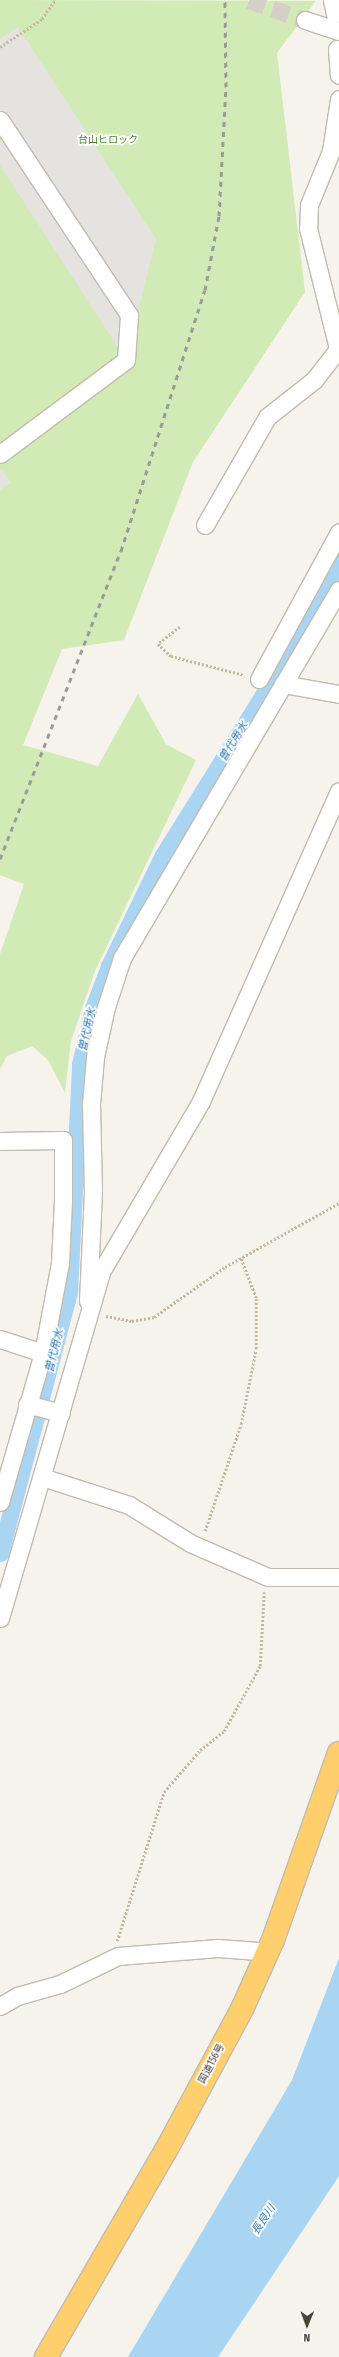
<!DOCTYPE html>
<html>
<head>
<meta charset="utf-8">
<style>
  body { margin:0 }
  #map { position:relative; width:339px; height:2357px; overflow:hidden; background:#f6f3ec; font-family:"Fira Sans Condensed","Noto Sans JP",sans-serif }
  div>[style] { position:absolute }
  .green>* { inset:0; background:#d2eab5 }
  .parking>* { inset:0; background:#e5e3e0 }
  .water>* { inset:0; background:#a9d4f2 }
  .canal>* { height:17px; margin:-8.5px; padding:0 8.5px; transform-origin:8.5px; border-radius:8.5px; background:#a9d4f2 }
  .minor-tunnel>* { height:17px; margin-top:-8.5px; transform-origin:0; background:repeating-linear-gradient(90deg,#d4d0c8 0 17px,transparent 0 25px) }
  .path>* { height:2.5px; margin-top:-1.25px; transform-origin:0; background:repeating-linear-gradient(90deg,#c4b79f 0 2px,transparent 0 4px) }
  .roads { filter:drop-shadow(1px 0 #c2bbae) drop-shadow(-1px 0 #c2bbae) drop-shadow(0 1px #c2bbae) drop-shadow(0 -1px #c2bbae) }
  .minor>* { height:17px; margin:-8.5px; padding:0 8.5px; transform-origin:8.5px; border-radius:8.5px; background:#fff }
  .highway>* { height:22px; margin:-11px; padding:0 11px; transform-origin:11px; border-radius:11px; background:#ffcf6e }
  .rail>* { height:3px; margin-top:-1.5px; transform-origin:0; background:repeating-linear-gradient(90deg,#9a9a9a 0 5px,transparent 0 10px) }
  span { translate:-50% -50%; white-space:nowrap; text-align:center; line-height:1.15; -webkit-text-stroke:3.5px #fff; paint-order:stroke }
  .park-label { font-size:10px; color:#4a7f2a }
  .street-label { font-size:10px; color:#4b4439 }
  .water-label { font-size:11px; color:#2e7ab2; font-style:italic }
  .north { position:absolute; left:287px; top:2305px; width:40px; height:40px; -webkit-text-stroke:3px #fff; paint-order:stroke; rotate:181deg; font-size:11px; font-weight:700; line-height:16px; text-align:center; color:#4b4439 }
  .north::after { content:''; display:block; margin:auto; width:14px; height:18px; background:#4b4439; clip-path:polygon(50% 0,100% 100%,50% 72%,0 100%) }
</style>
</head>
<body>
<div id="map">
  <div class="green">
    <div style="clip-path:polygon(0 0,316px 1px,277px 53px,305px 292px,193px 462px,124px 640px,62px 649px,23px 745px,98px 766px,138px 694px,166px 744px,196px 760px,95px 971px,71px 1041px,65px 1093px,48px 1060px,32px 1046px,7px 1056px,0 1069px,0 954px,24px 884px,0 875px)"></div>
  </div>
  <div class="parking">
    <div style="clip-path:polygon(18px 27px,156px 239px,126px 360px,0 165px,0 39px)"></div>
    <div style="clip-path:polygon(2px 470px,11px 483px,0 490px,0 472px)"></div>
  </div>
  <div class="water">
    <div style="clip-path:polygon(339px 1958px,339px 2176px,218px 2357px,128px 2357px,292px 2080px)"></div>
  </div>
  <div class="canal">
    <div style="left:0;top:1553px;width:270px;rotate:-75.2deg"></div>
    <div style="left:69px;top:1292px;width:228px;rotate:-87.2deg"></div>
    <div style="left:80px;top:1064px;width:57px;rotate:-76.9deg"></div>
    <div style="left:93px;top:1008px;width:45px;rotate:-69.1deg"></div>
    <div style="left:109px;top:966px;width:123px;rotate:-64.1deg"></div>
    <div style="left:163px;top:855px;width:189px;rotate:-58deg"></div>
    <div style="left:263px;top:695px;width:154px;rotate:-60.4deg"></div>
  </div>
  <div class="minor-tunnel">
    <div style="left:249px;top:0;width:59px;rotate:19.7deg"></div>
  </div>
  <div class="path">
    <div style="left:0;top:47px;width:50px;rotate:-33.7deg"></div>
    <div style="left:42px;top:19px;width:23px;rotate:-56deg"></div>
    <div style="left:180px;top:627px;width:28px;rotate:142deg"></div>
    <div style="left:158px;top:644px;width:18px;rotate:43deg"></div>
    <div style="left:171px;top:656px;width:75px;rotate:14.6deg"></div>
    <div style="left:106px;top:1316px;width:26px;rotate:11deg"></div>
    <div style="left:132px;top:1321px;width:22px;rotate:-10deg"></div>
    <div style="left:154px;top:1317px;width:87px;rotate:-35.2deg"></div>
    <div style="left:225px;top:1267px;width:131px;rotate:-29.3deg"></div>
    <div style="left:205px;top:1531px;width:113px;rotate:-71.4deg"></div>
    <div style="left:241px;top:1424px;width:76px;rotate:-78.7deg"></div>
    <div style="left:256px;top:1349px;width:51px;rotate:-90deg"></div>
    <div style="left:256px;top:1298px;width:42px;rotate:-111deg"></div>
    <div style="left:117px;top:1941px;width:156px;rotate:-72.5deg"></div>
    <div style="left:164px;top:1792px;width:55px;rotate:-49.4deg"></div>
    <div style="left:200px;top:1750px;width:31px;rotate:-38deg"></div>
    <div style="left:224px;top:1731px;width:74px;rotate:-61deg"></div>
    <div style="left:260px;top:1666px;width:74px;rotate:-86.9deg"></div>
  </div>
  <div class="roads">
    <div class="minor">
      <div style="left:332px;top:0;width:14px;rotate:78deg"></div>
      <div style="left:305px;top:20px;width:36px;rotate:18deg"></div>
      <div style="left:337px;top:49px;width:26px;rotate:86deg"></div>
      <div style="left:339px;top:99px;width:53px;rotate:98.7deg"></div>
      <div style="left:331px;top:151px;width:58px;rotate:112.2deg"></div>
      <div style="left:309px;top:205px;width:23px;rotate:92deg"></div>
      <div style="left:308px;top:228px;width:128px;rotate:76deg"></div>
      <div style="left:0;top:120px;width:234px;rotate:56.5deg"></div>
      <div style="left:129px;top:315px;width:45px;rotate:93.8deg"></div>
      <div style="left:126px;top:360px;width:157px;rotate:143.3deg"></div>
      <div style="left:205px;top:525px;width:125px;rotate:-60.1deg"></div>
      <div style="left:267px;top:417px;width:60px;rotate:-38.2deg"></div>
      <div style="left:314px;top:380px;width:39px;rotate:-52deg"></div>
      <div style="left:259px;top:679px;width:167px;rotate:-61.4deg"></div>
      <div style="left:283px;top:684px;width:57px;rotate:10.1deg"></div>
      <div style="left:0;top:1141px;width:63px;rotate:-0.9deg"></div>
      <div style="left:63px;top:1140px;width:60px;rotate:90deg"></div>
      <div style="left:63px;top:1200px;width:63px;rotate:92.7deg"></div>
      <div style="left:60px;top:1263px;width:92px;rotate:100.7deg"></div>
      <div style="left:43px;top:1353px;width:155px;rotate:106.1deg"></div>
      <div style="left:88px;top:1301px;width:109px;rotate:-87.4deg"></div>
      <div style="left:93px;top:1192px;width:88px;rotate:-91.3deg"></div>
      <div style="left:91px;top:1104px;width:47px;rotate:-85.1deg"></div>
      <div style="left:95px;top:1057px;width:51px;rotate:-77.6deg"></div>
      <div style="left:106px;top:1007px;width:52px;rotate:-71.9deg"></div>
      <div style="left:122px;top:958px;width:427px;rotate:-59.5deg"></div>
      <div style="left:0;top:1339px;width:45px;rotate:18deg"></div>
      <div style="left:27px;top:1404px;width:35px;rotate:15deg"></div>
      <div style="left:42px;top:1477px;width:91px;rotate:17.8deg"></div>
      <div style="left:129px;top:1505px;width:72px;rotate:31.9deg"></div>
      <div style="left:190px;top:1543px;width:85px;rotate:23.6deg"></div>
      <div style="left:268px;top:1577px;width:71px"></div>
      <div style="left:0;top:1618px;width:363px;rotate:-73.7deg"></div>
      <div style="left:102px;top:1270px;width:196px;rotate:-59.6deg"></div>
      <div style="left:201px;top:1101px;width:339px;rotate:-66deg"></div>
      <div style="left:0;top:2006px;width:20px;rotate:-30deg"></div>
      <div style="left:17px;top:1996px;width:45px;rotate:-15.6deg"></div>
      <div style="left:60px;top:1984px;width:64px;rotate:-25.8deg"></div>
      <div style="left:118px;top:1956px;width:100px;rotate:-4.6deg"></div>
      <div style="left:218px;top:1948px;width:40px;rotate:4.3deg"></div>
      <div style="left:258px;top:1951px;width:9px;rotate:27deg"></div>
    </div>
    <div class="highway">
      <div style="left:46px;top:2357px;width:237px;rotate:-59.9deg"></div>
      <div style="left:165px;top:2152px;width:165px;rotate:-61.7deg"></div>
      <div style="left:243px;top:2007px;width:73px;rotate:-65.9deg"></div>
      <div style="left:273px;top:1940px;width:198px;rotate:-70.6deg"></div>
    </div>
  </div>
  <div class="rail">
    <div style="left:0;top:859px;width:331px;rotate:-68.6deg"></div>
    <div style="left:121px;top:551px;width:274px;rotate:-72.2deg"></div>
    <div style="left:205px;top:290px;width:75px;rotate:-79.3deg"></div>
    <div style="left:219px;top:216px;width:129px;rotate:-86.9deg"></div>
    <div style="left:226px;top:87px;width:87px;rotate:-90.7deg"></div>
  </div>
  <div class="park-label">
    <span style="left:108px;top:141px">台山ヒロック</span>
  </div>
  <div class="street-label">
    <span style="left:212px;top:2064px;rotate:-62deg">国道156号</span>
  </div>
  <div class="water-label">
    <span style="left:234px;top:742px;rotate:-58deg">曽代用水</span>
    <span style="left:88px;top:1030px;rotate:-77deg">曽代用水</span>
    <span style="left:55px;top:1351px;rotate:-76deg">曽代用水</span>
    <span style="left:264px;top:2220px;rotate:-56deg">長良川</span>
  </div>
  <div class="north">N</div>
</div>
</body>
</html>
